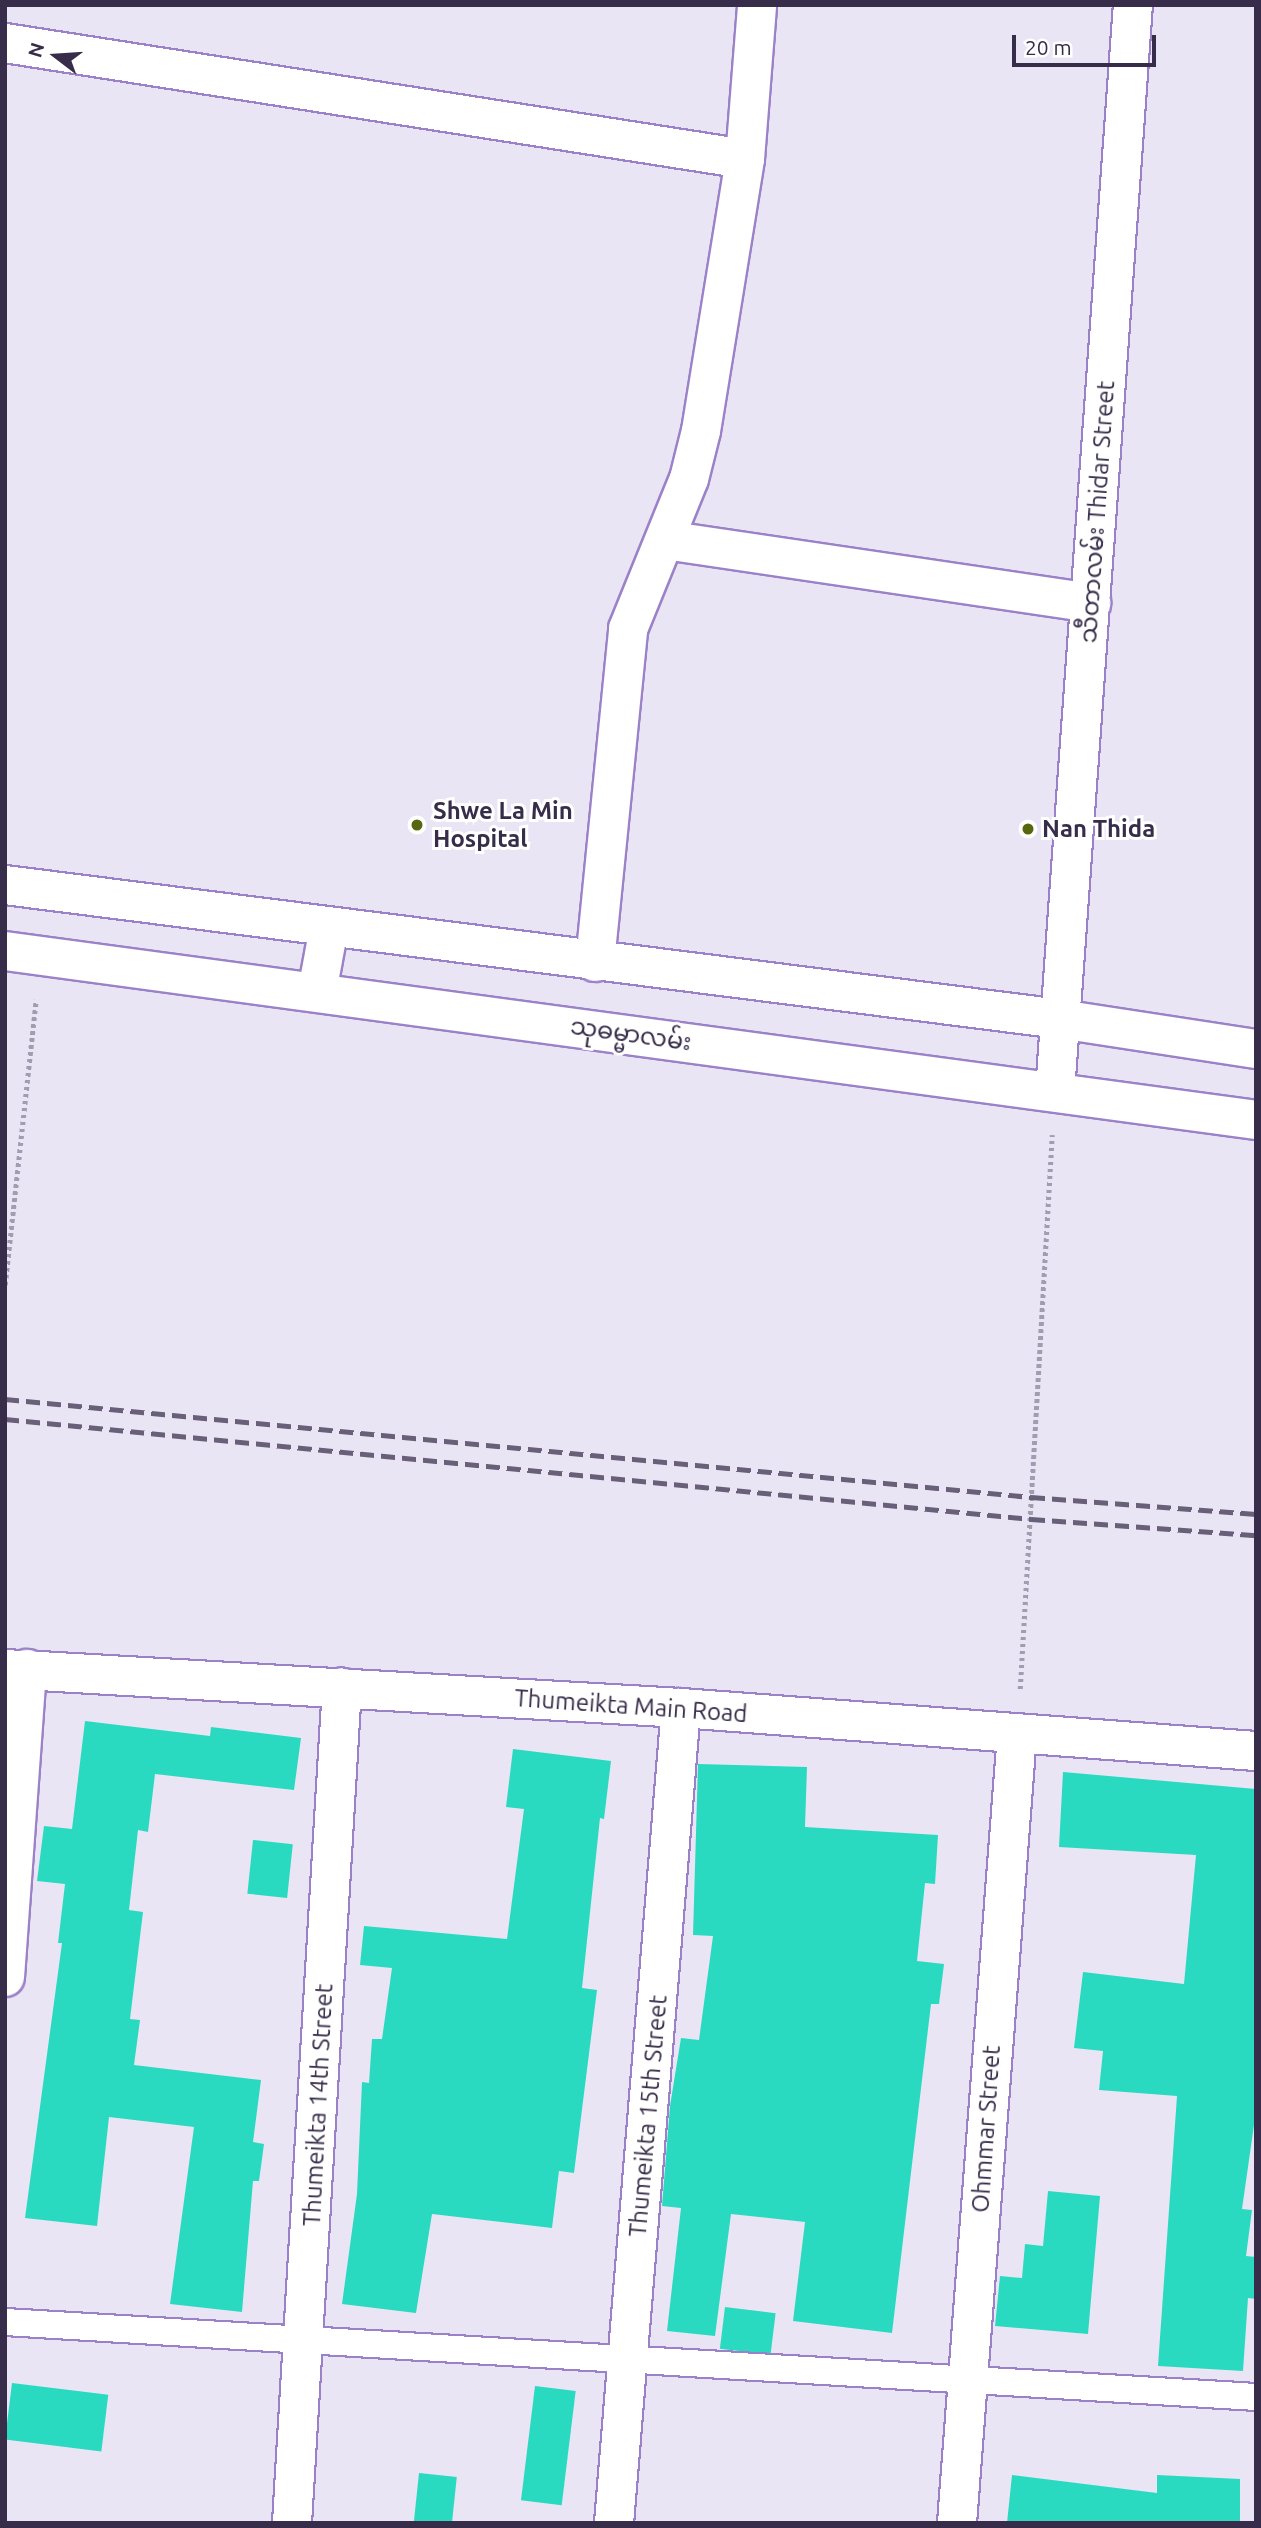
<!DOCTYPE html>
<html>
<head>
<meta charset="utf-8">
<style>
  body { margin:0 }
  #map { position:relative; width:1261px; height:2528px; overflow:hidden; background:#eae5f4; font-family:Ubuntu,"Noto Sans Myanmar",sans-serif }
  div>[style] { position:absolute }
  .building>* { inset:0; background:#29dac1; transform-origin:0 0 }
  .path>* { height:4.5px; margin-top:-2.25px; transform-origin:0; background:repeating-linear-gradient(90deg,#a39cb1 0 3.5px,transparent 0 7px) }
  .roads { filter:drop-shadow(2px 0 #9b82c8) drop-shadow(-2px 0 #9b82c8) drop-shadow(0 2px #9b82c8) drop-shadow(0 -2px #9b82c8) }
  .lane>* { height:26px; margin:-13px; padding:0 13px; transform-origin:13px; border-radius:13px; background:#fff }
  .street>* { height:38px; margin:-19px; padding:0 19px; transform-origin:19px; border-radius:19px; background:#fff }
  .primary>* { height:38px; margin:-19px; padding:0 19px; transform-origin:19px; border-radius:19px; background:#fff }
  .rail>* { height:5px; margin-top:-2.5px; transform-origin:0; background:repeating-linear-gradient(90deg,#695f78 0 14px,transparent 0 21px) }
  .dots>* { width:19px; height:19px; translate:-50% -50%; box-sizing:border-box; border:4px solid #fff; border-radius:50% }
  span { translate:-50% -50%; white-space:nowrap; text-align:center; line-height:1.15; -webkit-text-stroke:6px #fff; paint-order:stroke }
  .street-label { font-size:24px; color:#372c49 }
  .poi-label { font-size:24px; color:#372c49; font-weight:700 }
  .left { translate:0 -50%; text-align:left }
  .frame { position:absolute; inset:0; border:7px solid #372c49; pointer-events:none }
  .north { position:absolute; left:21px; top:21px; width:70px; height:70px; -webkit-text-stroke:5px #fff; paint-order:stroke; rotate:287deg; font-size:19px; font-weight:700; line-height:28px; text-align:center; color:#372c49 }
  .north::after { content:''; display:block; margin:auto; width:24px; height:32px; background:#372c49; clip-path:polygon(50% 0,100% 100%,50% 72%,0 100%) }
  .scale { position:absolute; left:1012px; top:35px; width:144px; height:32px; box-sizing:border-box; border:4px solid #372c49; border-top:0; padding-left:9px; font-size:21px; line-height:24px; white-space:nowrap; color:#372c49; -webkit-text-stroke:5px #fff; paint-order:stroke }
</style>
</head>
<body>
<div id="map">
  <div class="building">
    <div style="clip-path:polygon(85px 1721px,210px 1736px,211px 1727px,301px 1738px,294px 1790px,155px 1774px,148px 1832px,138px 1830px,129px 1910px,143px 1912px,130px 2019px,140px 2020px,134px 2065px,261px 2080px,253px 2142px,264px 2144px,259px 2181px,253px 2181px,242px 2312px,170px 2304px,194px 2127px,109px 2117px,97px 2226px,25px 2218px,62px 1943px,58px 1943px,65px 1884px,37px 1881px,44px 1826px,72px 1829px)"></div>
    <div style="clip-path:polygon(513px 1749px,611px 1761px,604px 1819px,600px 1818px,582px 1988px,597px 1990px,574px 2173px,559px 2171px,552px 2228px,432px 2214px,416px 2313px,342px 2304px,357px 2194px,362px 2082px,369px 2083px,372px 2039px,382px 2039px,392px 1968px,360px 1965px,364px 1926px,507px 1939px,524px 1809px,506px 1807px)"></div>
    <div style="clip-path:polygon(698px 1764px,807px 1767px,805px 1827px,938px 1835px,935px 1884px,925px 1883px,917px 1961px,944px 1964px,939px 2004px,931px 2004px,892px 2333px,793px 2321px,805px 2222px,731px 2214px,715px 2336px,667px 2331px,681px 2208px,662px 2206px,670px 2106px,681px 2038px,699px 2040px,713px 1936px,693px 1935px)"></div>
    <div style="clip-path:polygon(1063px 1772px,1256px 1789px,1256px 2111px,1242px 2209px,1252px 2210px,1246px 2256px,1256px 2257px,1256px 2299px,1248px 2298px,1243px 2371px,1158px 2366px,1177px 2096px,1099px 2090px,1103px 2051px,1074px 2048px,1083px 1972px,1184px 1984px,1196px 1855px,1059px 1847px)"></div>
    <div style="left:253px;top:1840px;width:40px;height:54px;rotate:6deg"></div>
    <div style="clip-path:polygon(1048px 2191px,1100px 2196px,1088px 2334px,995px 2326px,1000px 2276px,1022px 2278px,1025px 2244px,1043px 2246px)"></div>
    <div style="left:725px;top:2307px;width:51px;height:42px;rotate:7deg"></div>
    <div style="left:12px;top:2383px;width:97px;height:57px;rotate:7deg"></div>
    <div style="left:535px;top:2386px;width:41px;height:115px;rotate:7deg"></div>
    <div style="left:419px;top:2473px;width:38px;height:50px;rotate:6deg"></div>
    <div style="clip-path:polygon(1012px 2475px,1157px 2493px,1157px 2475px,1240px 2479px,1240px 2523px,1007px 2523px)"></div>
  </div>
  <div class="path">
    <div style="left:5px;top:1285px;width:287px;rotate:-83.8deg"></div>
    <div style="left:1020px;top:1689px;width:555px;rotate:-86.69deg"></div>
  </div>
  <div class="roads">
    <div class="lane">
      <div style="left:5px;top:2322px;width:1253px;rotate:3.43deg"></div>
    </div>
    <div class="street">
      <div style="left:5px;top:43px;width:749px;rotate:8.91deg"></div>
      <div style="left:665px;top:540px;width:431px;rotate:8.4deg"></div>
      <div style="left:595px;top:962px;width:335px;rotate:-84.3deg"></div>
      <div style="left:628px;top:629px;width:162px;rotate:-67.9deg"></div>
      <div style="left:689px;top:479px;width:49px;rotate:-76deg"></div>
      <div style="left:701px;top:431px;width:276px;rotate:-80.8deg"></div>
      <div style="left:745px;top:159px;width:154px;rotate:-85.5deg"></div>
      <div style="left:317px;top:992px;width:66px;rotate:-79.5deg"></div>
      <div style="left:1055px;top:1092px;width:1090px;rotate:-85.9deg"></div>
      <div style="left:5px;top:1669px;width:677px;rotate:3.3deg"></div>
      <div style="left:681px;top:1708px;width:577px;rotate:4.28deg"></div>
      <div style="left:5px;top:1977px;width:309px;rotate:-85.9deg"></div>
      <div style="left:292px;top:2523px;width:837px;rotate:-86.58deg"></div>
      <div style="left:614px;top:2523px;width:818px;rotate:-85.3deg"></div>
      <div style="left:957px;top:2523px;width:790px;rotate:-85.65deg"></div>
    </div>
    <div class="primary">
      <div style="left:5px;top:885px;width:1063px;rotate:7.24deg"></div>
      <div style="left:1060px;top:1019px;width:198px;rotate:8.7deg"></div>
      <div style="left:5px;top:951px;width:1262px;rotate:7.69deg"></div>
    </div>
  </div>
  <div class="rail">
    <div style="left:5px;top:1399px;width:1031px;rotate:5.46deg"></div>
    <div style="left:1031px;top:1497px;width:226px;rotate:4.3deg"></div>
    <div style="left:5px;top:1419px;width:1031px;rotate:5.57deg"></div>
    <div style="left:1031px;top:1519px;width:226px;rotate:4.1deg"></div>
  </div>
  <div class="dots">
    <div style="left:417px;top:825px;background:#576710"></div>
    <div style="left:1028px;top:829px;background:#576710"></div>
  </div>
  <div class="street-label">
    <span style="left:1097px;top:512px;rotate:-86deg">သီတာလမ်း Thidar Street</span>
    <span style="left:631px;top:1034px;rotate:8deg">သုဓမ္မာလမ်း</span>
    <span style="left:631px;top:1706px;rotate:4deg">Thumeikta Main Road</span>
    <span style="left:318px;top:2105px;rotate:-87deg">Thumeikta 14th Street</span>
    <span style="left:648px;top:2116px;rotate:-85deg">Thumeikta 15th Street</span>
    <span style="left:986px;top:2129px;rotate:-86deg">Ohmmar Street</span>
  </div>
  <div class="poi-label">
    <span class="left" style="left:433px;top:825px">Shwe La Min<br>Hospital</span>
    <span class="left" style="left:1042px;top:829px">Nan Thida</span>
  </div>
  <div class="frame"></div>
  <div class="north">N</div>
  <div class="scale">20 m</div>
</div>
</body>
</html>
